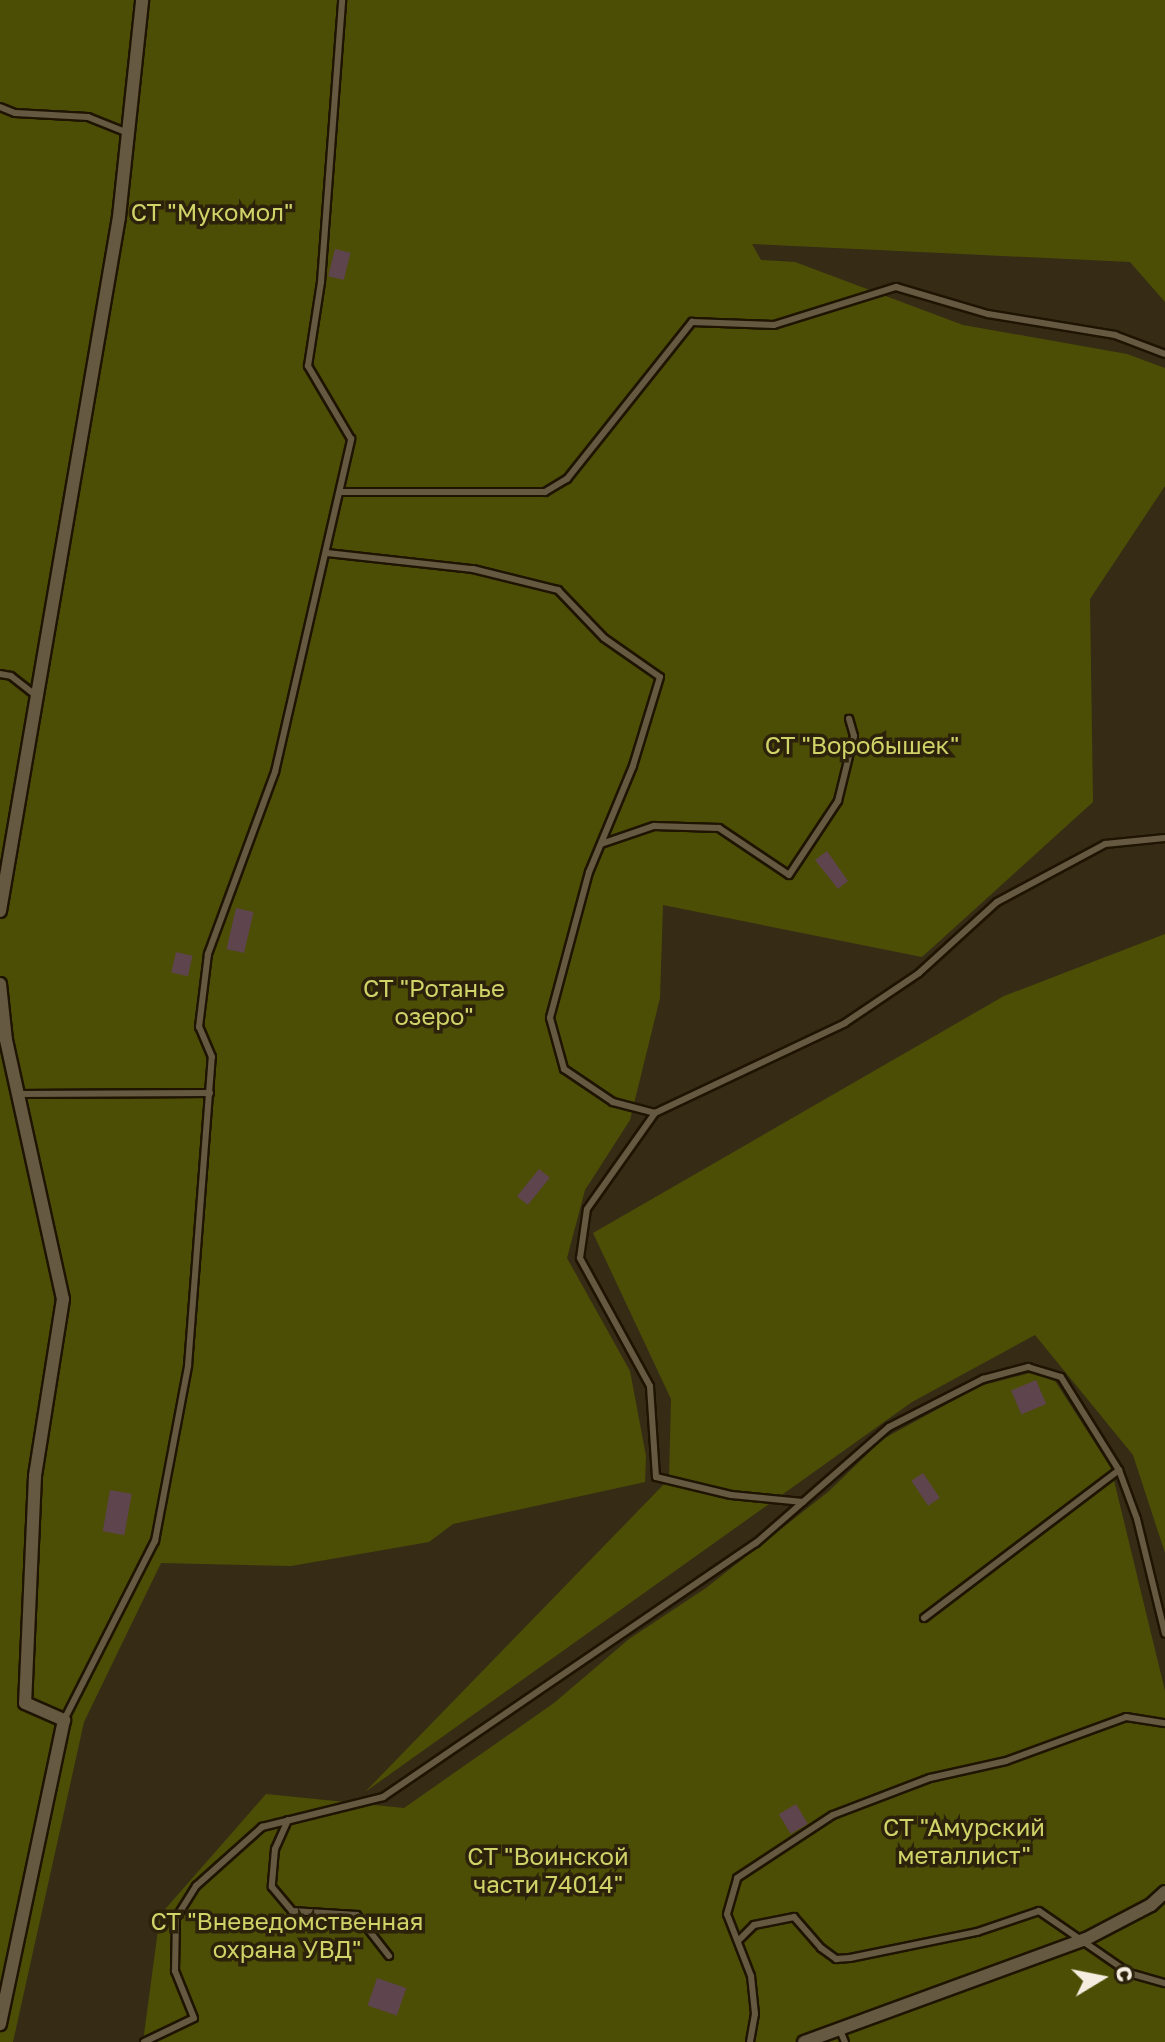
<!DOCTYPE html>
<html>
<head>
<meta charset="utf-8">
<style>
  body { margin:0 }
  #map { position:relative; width:1165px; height:2042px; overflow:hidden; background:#362c15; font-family:"Golos Text",sans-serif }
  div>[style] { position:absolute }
  .green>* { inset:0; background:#4d4e05 }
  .building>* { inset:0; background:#5e444d; transform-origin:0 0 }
  .roads { filter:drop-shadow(2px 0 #1e1401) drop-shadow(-2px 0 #1e1401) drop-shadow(0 2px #1e1401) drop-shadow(0 -2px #1e1401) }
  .lane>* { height:6px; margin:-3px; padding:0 3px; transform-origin:3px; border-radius:3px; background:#655941 }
  .street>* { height:12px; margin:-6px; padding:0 6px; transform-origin:6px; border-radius:6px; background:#655941 }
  span { translate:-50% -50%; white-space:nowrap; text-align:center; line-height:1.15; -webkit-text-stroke:7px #2c220b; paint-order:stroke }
  .park-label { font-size:24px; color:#d0d368 }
  .north { position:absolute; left:1061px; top:1938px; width:80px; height:80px; -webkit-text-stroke:6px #2c220b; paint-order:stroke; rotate:80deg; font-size:22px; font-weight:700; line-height:32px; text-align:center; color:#f5eee0 }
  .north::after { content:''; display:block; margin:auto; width:28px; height:36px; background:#f5eee0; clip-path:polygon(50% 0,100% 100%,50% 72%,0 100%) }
</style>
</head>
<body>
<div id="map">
  <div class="green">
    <div style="clip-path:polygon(0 0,1165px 0,1165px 302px,1130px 262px,752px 244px,761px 260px,795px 262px,963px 325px,1127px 354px,1165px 368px,1165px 486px,1090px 599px,1093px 802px,922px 957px,663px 905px,660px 998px,630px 1120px,585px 1190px,567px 1258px,630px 1371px,646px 1456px,645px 1482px,453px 1524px,429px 1542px,291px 1566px,161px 1563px,84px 1722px,13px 2042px,0 2042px)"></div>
    <div style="clip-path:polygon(1165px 934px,1165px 1553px,1133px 1455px,1035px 1335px,912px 1402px,365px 1792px,669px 1479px,671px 1399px,593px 1233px,1004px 996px)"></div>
    <div style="clip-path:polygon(1030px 1373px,1055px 1381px,1111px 1468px,1165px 1691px,1165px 2042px,143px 2042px,160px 1915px,266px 1794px,404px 1808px,554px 1703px,629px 1639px,706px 1588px,828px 1492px,883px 1439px,980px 1386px)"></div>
  </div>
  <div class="building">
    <div style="left:335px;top:249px;width:16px;height:28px;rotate:14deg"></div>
    <div style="clip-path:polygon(827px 851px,848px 881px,838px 889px,815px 860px)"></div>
    <div style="left:236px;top:908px;width:18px;height:42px;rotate:13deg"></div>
    <div style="left:176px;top:952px;width:17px;height:21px;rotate:13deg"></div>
    <div style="left:539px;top:1169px;width:14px;height:35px;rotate:39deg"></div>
    <div style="left:1036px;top:1380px;width:26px;height:27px;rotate:67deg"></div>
    <div style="left:923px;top:1473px;width:30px;height:14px;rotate:56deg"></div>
    <div style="left:110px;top:1490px;width:22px;height:42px;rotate:10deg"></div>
    <div style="left:796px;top:1804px;width:23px;height:20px;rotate:59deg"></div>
    <div style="left:377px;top:1978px;width:31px;height:29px;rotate:19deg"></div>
  </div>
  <div class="roads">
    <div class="lane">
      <div style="left:0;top:107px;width:16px;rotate:22deg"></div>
      <div style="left:15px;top:113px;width:73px;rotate:3.1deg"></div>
      <div style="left:88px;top:117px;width:43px;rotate:21.8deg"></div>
      <div style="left:340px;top:492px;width:205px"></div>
      <div style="left:545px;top:492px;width:26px;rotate:-31deg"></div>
      <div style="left:567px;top:479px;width:201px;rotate:-51.5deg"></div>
      <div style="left:692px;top:322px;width:82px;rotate:2.1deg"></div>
      <div style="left:774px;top:325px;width:128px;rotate:-17.3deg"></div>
      <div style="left:896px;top:287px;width:96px;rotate:16.4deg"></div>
      <div style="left:988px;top:314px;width:129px;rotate:9.4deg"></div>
      <div style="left:1115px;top:335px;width:53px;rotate:20.8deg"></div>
      <div style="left:327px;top:553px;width:147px;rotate:6.3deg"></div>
      <div style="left:473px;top:569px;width:88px;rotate:13.9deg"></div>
      <div style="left:558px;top:590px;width:66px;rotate:46.2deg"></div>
      <div style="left:604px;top:638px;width:68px;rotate:34.9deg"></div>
      <div style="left:660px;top:677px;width:93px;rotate:106.9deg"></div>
      <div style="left:633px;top:766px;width:115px;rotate:112.5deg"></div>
      <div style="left:589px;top:872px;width:151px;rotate:105deg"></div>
      <div style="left:550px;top:1018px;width:53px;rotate:74.6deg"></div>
      <div style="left:564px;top:1069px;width:59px;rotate:34deg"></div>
      <div style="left:613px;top:1102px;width:43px;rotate:14.7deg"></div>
      <div style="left:0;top:674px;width:11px;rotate:10deg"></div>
      <div style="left:11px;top:676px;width:33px;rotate:38deg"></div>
      <div style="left:601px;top:844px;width:56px;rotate:-18.8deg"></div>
      <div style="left:654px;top:826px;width:65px;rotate:1.8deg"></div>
      <div style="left:719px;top:828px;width:84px;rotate:33.9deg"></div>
      <div style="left:789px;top:875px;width:89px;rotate:-56.5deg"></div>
      <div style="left:838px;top:801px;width:67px;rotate:-76.2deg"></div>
      <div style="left:854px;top:736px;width:18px;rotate:-106deg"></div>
      <div style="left:18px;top:1094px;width:192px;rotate:-0.3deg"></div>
      <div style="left:803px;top:1502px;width:72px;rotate:-174.4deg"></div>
      <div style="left:731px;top:1495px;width:77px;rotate:-166.5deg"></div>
      <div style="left:656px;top:1477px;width:91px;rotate:-93.8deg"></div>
      <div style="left:650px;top:1386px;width:146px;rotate:-118.7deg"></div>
      <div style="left:580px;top:1258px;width:49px;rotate:-81.9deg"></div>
      <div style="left:587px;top:1209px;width:118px;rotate:-54.7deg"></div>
      <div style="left:655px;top:1113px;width:210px;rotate:-25.3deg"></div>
      <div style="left:845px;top:1023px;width:89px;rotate:-34deg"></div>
      <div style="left:919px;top:973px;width:105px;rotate:-42.3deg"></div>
      <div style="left:997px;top:902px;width:123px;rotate:-28.2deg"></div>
      <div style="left:1105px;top:844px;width:60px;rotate:-5.7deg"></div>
      <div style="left:924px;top:1618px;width:245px;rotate:-37.2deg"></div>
      <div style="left:1119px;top:1470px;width:52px;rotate:69.8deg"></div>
      <div style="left:1137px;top:1519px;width:118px;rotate:76.3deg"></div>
      <div style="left:64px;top:1720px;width:201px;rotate:-63.1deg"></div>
      <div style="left:155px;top:1541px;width:178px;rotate:-79.3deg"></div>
      <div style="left:188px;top:1366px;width:310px;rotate:-85.6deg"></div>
      <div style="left:212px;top:1057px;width:33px;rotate:-113deg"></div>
      <div style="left:199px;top:1027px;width:74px;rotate:-83deg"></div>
      <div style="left:208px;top:954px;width:194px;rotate:-69.8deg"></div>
      <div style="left:275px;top:772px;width:342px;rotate:-77.1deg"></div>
      <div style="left:351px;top:439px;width:85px;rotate:-120.5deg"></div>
      <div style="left:308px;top:366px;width:85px;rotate:-81.2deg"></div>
      <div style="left:321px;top:282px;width:283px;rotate:-85.7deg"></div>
      <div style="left:288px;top:1820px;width:32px;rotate:114deg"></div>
      <div style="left:275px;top:1849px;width:38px;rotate:95deg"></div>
      <div style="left:272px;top:1887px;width:31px;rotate:50deg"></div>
      <div style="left:292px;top:1911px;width:65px;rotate:3.5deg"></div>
      <div style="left:357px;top:1915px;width:52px;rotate:52deg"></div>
      <div style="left:739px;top:1940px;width:21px;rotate:-45deg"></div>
      <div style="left:754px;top:1925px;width:41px;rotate:-11.3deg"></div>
      <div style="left:794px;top:1917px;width:41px;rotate:48.9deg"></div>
      <div style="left:821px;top:1948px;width:19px;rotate:36deg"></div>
      <div style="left:836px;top:1959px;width:14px;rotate:-4deg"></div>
      <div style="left:850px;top:1958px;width:130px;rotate:-11.6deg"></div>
      <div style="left:977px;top:1932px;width:65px;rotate:-18.7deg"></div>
      <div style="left:1039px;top:1911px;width:109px;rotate:34.6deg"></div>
      <div style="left:1129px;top:1973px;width:37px;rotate:16deg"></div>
      <div style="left:839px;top:2028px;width:15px;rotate:67deg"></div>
      <div style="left:144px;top:2042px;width:55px;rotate:-25.6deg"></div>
      <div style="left:194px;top:2018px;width:51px;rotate:-112deg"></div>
      <div style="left:175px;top:1971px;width:53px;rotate:-88.9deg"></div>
      <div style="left:176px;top:1918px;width:38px;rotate:-58deg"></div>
      <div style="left:196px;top:1886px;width:89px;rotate:-41.8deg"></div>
      <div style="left:262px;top:1827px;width:125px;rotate:-13.9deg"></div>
      <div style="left:383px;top:1797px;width:451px;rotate:-34.3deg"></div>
      <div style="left:756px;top:1543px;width:176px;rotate:-41.1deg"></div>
      <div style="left:889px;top:1427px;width:106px;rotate:-27.1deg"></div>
      <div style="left:983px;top:1379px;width:47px;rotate:-14.9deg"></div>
      <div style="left:1028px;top:1367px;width:34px;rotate:17deg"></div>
      <div style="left:1061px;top:1377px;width:110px;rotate:58.1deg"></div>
      <div style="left:750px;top:2042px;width:28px;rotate:-80deg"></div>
      <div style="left:755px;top:2014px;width:38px;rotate:-96deg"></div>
      <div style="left:751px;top:1976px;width:66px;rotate:-111.2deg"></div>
      <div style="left:727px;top:1914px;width:37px;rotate:-74deg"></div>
      <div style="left:737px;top:1878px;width:115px;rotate:-33.3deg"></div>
      <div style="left:833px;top:1815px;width:104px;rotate:-20.9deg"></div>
      <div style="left:930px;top:1778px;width:78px;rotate:-12.6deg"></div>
      <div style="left:1006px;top:1761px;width:128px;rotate:-20.1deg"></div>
      <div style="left:1126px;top:1717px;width:39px;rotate:9deg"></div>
    </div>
    <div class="street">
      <div style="left:0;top:911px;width:704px;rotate:-80.27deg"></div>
      <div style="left:119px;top:217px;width:218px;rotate:-83.9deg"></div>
      <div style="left:0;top:984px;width:56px;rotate:83.9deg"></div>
      <div style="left:6px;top:1040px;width:265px;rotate:77.6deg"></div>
      <div style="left:63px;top:1299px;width:179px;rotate:99deg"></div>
      <div style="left:35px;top:1476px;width:227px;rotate:92.5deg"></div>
      <div style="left:25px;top:1703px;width:43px;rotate:23.6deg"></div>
      <div style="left:64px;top:1720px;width:311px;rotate:101.9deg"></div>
      <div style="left:804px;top:2042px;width:300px;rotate:-20.1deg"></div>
      <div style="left:1086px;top:1939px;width:73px;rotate:-27.6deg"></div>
      <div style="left:1151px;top:1905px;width:19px;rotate:-43deg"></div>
    </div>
  </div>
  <div class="park-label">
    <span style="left:212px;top:212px">СТ "Мукомол"</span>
    <span style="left:862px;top:745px">СТ "Воробышек"</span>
    <span style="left:434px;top:1002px">СТ "Ротанье<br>озеро"</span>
    <span style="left:964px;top:1841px">СТ "Амурский<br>металлист"</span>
    <span style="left:548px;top:1870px">СТ "Воинской<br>части 74014"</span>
    <span style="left:287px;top:1935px">СТ "Вневедомственная<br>охрана УВД"</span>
  </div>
  <div class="north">С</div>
</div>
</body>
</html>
